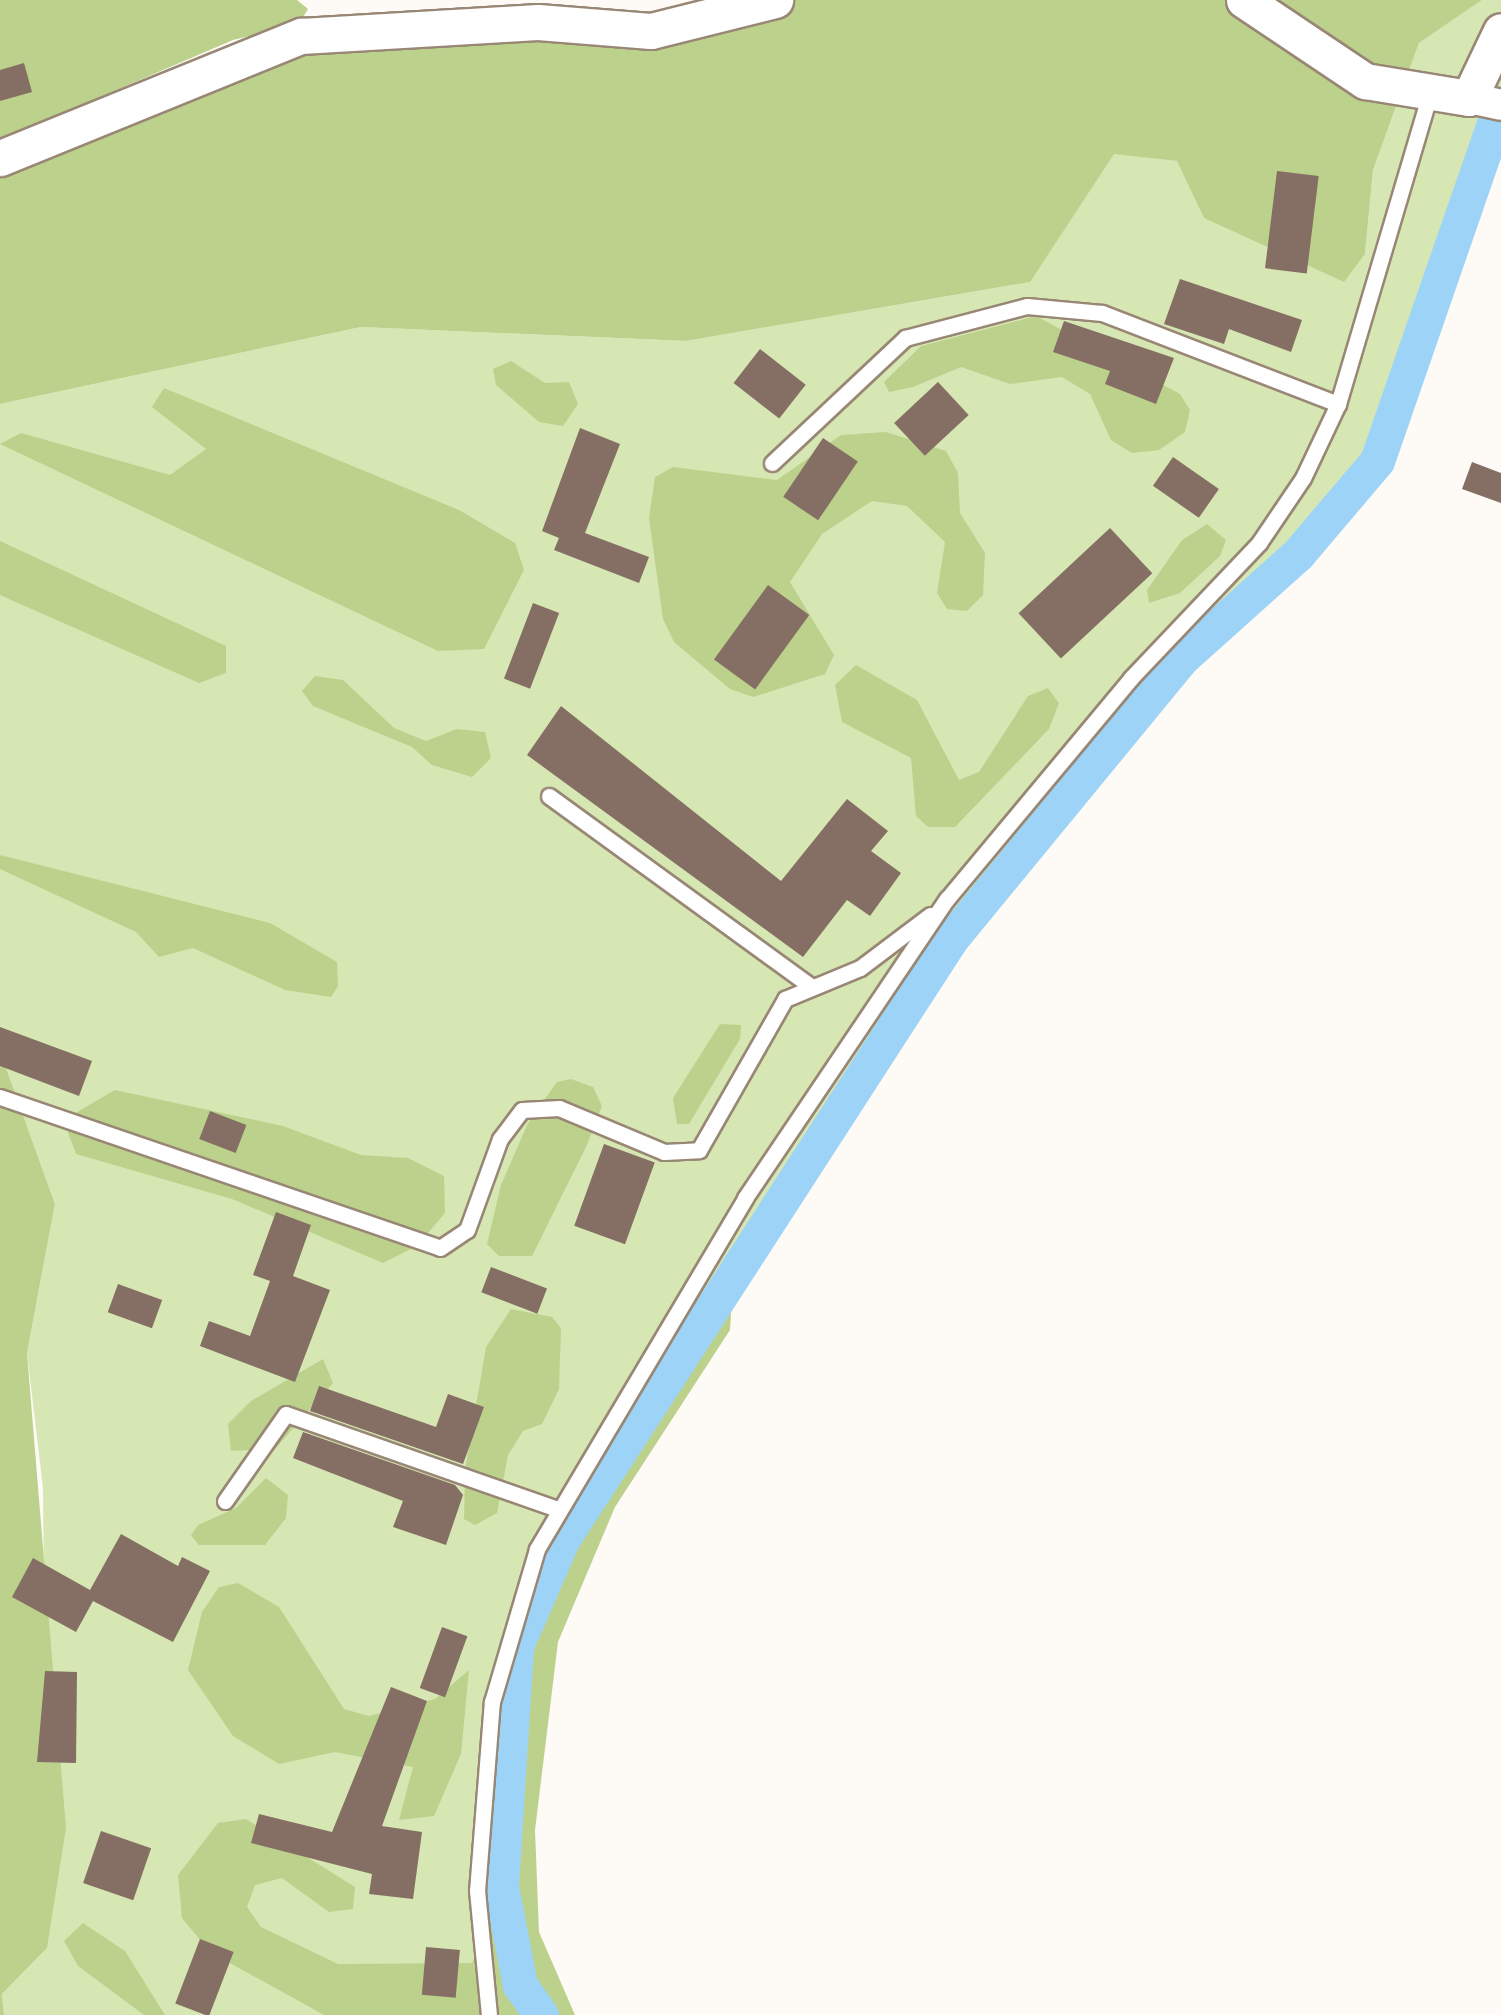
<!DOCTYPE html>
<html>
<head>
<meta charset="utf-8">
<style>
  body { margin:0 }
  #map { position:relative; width:1501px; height:2015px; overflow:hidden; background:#fefaf6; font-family:"IBM Plex Serif",serif }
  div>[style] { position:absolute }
  .green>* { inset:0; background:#d6e7b3 }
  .forest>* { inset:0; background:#bcd28c }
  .canal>* { height:35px; margin:-17.5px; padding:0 17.5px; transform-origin:17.5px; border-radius:17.5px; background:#9ed3f8 }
  .building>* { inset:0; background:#856e63; transform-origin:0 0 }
  .roads { filter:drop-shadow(2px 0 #998775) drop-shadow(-2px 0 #998775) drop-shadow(0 2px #998775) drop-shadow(0 -2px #998775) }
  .service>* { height:15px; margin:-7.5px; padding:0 7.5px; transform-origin:7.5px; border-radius:7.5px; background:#fff }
  .minor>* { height:30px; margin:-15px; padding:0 15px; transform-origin:15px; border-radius:15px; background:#fff }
  .tertiary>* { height:35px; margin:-17.5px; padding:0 17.5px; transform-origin:17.5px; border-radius:17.5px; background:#fff }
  span { translate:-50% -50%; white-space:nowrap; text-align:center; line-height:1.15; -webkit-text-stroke:9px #fefaf6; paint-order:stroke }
</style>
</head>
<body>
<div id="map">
  <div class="green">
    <div style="clip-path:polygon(1482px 0,1501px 0,1501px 103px,1377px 461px,1298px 554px,1181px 659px,951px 939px,631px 1422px,516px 1646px,541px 2015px,4px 2015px,2px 1994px,47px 1948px,43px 1488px,27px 1353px,55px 1204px,0 1051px,0 404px,361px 327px,686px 341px,1029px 282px,1114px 153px,1178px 161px,1204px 218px,1365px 254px,1373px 170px,1419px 43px)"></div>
  </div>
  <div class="forest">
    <div style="clip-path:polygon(0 0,297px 0,308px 9px,299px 24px,233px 40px,0 140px)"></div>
    <div style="clip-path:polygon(745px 0,1482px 0,1419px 43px,1373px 170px,1365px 254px,1344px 282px,1204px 218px,1177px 161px,1114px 154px,1030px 282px,686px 341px,361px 327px,0 404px,0 166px,276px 42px,642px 25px)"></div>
    <div style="clip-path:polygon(1036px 316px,1180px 394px,1190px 410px,1185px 432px,1159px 450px,1132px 453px,1111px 440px,1090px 394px,1062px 377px,1010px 384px,961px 367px,913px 387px,889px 392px,884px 382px,921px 346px)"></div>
    <div style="clip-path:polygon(511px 361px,545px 383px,569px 382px,578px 404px,563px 426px,539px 422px,496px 385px,493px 369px)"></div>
    <div style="clip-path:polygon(164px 388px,459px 510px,515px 543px,524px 570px,484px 649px,438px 651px,0 444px,21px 433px,170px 475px,206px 449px,152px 407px)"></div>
    <div style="clip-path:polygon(886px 432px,946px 451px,958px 473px,960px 513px,985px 553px,983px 595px,967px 611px,947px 609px,937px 593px,945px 542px,907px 506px,872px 501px,822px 534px,790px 582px,834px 655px,825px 674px,753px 697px,730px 689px,674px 642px,663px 619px,649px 518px,655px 477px,673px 467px,777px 480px,841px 435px)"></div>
    <div style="clip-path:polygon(1207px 524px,1226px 540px,1220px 556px,1180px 593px,1149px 603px,1147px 590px,1182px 540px)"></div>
    <div style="clip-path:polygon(0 541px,226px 646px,226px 673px,199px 683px,0 595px)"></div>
    <div style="clip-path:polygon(856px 665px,917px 700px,959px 780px,979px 772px,1028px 696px,1048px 688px,1059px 703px,1049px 729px,955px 827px,928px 827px,916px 816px,911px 758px,842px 722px,835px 685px)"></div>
    <div style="clip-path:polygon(315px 676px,343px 680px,394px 728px,426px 741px,457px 729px,485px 732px,491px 758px,472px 777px,432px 765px,412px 747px,313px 706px,302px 691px)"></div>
    <div style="clip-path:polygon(0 855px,270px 923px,337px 962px,338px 986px,331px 997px,285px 990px,193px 948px,159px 957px,136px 932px,0 869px)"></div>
    <div style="clip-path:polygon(720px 1024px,741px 1025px,740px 1039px,689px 1124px,677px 1124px,673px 1098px)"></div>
    <div style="clip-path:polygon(0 1051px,55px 1204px,27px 1353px,66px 1828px,47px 1948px,2px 1994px,4px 2015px,0 2015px)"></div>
    <div style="clip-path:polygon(571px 1079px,593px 1087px,602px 1106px,586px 1147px,532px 1256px,499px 1256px,487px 1244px,501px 1185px,528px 1123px,557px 1082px)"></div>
    <div style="clip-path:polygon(115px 1090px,283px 1126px,361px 1155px,408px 1158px,444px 1176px,445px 1213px,417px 1246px,383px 1263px,232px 1199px,76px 1154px,66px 1127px,72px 1115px)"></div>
    <div style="clip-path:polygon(695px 1299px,731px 1313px,730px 1330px,615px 1507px,558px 1642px,535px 1830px,539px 1932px,575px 2015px,324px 2015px,210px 1952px,182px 1918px,178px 1875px,218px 1823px,246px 1819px,355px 1887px,353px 1909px,329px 1912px,282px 1878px,255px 1885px,247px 1907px,261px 1927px,338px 1964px,472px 1963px,485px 1937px,499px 1666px,540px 1550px)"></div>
    <div style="clip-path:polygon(511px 1309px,552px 1317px,561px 1328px,559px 1389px,542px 1424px,523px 1431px,508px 1455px,497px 1513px,475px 1525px,464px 1519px,465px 1470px,486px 1347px)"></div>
    <div style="clip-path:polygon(323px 1359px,333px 1383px,275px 1449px,231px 1451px,228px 1424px,251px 1401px)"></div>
    <div style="clip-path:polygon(266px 1478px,288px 1495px,286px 1518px,265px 1545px,199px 1545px,191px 1535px,198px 1525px,236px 1508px)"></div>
    <div style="clip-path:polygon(238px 1583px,279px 1607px,344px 1709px,369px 1716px,435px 1699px,469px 1670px,461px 1754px,434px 1816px,399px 1820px,413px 1767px,335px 1752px,279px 1764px,233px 1736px,188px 1670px,202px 1612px,219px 1587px)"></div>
    <div style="clip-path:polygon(83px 1923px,125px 1951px,165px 2015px,144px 2015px,78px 1966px,64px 1941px)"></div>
  </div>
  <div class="canal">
    <div style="left:541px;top:2015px;width:37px;rotate:-125deg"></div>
    <div style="left:520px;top:1985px;width:101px;rotate:-100.9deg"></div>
    <div style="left:501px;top:1886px;width:240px;rotate:-86.4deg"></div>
    <div style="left:516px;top:1646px;width:116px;rotate:-66.5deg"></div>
    <div style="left:562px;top:1540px;width:716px;rotate:-57.09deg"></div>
    <div style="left:951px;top:939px;width:362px;rotate:-50.6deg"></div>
    <div style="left:1181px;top:659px;width:157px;rotate:-41.9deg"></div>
    <div style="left:1298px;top:554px;width:122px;rotate:-49.7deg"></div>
    <div style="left:1377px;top:461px;width:379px;rotate:-70.9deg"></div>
  </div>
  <div class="building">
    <div style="clip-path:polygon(24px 63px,32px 92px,0 101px,0 70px)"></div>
    <div style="left:1277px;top:171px;width:42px;height:98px;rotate:7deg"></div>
    <div style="clip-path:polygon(1180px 279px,1302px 320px,1291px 352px,1229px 329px,1224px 344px,1164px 324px)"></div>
    <div style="clip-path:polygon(1064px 321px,1174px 358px,1156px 404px,1105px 384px,1110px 371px,1053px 352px)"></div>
    <div style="left:760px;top:349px;width:58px;height:43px;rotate:38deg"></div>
    <div style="left:938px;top:382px;width:45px;height:60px;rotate:47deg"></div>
    <div style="clip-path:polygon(580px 428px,620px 444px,585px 533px,649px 557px,639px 583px,554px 550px,559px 538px,542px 531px)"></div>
    <div style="left:823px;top:438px;width:42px;height:71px;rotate:34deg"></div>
    <div style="left:1173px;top:457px;width:56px;height:35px;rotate:35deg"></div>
    <div style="clip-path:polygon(1472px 462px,1501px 473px,1501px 503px,1462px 489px)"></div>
    <div style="left:1110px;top:528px;width:62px;height:125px;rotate:47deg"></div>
    <div style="left:768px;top:585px;width:51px;height:92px;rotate:36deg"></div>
    <div style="left:533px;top:603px;width:28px;height:81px;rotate:21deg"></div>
    <div style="clip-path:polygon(561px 706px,781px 881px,847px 799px,888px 831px,871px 851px,901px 873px,870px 916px,847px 900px,803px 957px,527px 755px)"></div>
    <div style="clip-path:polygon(0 1027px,92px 1061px,79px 1096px,0 1066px)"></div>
    <div style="left:210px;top:1111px;width:39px;height:30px;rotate:21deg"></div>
    <div style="left:604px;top:1144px;width:54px;height:87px;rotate:20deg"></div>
    <div style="clip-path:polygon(276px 1212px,311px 1225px,293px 1276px,330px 1290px,295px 1382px,200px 1346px,209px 1321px,250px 1336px,270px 1281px,253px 1275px)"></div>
    <div style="left:491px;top:1267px;width:60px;height:27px;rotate:21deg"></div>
    <div style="left:118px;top:1284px;width:47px;height:30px;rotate:20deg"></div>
    <div style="clip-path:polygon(319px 1386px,436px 1427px,448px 1394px,484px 1407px,463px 1464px,310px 1411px)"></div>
    <div style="clip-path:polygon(303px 1432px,455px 1485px,463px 1495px,446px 1545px,393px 1527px,403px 1501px,293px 1458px)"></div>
    <div style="clip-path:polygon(121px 1534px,178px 1566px,182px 1557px,210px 1571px,173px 1642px,93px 1601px,76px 1632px,12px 1597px,33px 1558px,90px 1590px)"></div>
    <div style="left:442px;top:1627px;width:27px;height:65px;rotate:20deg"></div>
    <div style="clip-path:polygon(45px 1671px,77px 1672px,76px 1763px,37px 1762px)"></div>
    <div style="clip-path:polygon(391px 1687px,427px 1701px,382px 1826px,422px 1832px,413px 1899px,369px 1894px,372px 1874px,251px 1843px,259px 1814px,332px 1832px)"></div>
    <div style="left:101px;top:1831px;width:53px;height:55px;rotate:19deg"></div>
    <div style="left:200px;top:1939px;width:36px;height:69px;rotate:21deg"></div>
    <div style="left:426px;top:1947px;width:34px;height:48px;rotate:5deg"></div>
  </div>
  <div class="roads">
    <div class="service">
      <div style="left:772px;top:463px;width:183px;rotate:-43.2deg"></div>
      <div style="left:905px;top:338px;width:126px;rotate:-14.7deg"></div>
      <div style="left:1027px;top:306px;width:75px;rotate:5.3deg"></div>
      <div style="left:1102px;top:313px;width:253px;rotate:21.1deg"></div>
      <div style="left:549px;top:796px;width:321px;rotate:36deg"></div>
      <div style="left:0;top:1097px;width:465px;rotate:18.9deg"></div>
      <div style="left:440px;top:1248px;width:32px;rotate:-34deg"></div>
      <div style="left:467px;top:1230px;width:97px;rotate:-70.1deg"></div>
      <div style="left:500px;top:1139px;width:36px;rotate:-53deg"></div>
      <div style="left:522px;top:1110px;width:37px;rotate:-3deg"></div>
      <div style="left:559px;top:1108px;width:114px;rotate:22.7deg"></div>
      <div style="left:664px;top:1152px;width:35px;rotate:-3deg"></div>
      <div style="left:699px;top:1150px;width:174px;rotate:-60.3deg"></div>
      <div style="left:785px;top:999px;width:81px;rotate:-22.5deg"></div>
      <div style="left:860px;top:968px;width:88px;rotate:-37.1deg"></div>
      <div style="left:225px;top:1501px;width:106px;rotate:-55deg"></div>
      <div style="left:286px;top:1414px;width:288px;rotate:19.3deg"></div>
      <div style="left:489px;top:2015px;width:125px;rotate:-95.5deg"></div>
      <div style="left:477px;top:1891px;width:190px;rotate:-85.5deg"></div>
      <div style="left:492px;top:1702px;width:159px;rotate:-73.6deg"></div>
      <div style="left:537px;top:1549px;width:408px;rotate:-59.3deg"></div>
      <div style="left:745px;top:1198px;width:361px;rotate:-56deg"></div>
      <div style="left:947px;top:899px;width:288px;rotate:-50.2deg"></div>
      <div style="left:1131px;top:678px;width:186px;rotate:-46.5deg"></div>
      <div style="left:1259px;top:543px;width:78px;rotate:-55.9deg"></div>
      <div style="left:1303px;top:478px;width:82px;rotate:-64.7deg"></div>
      <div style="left:1338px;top:404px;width:324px;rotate:-73.5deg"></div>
    </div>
    <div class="minor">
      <div style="left:1469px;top:98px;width:33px;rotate:12deg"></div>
    </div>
    <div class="tertiary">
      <div style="left:1244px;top:0;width:146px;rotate:33.8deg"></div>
      <div style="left:1365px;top:81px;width:105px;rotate:9.3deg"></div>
      <div style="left:1469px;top:98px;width:74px;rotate:-64.5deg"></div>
      <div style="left:0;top:158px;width:325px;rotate:-22.1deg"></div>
      <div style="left:301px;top:36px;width:237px;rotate:-3.4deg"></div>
      <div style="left:538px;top:22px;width:113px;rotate:4.6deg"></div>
      <div style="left:651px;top:31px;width:128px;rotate:-14deg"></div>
    </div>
  </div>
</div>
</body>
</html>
